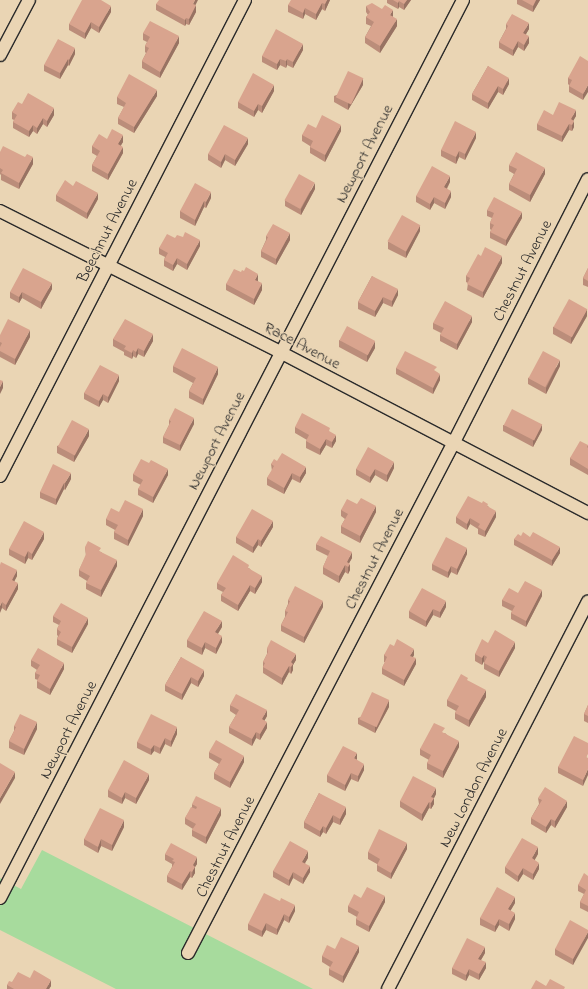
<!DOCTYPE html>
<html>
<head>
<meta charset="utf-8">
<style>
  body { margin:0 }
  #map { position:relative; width:588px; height:989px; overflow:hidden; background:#ead5b4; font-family:"Indie Flower",sans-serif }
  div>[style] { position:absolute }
  .green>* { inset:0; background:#a7db9d }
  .roads { filter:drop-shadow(1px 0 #2b2b2b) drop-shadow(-1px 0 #2b2b2b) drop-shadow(0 1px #2b2b2b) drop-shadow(0 -1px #2b2b2b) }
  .street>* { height:12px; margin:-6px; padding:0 6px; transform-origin:6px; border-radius:6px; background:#ead5b4 }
  .wall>* { inset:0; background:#bb8d7a }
  .shaded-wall>* { inset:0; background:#987363 }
  .building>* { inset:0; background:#d9a48e; transform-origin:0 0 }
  span { translate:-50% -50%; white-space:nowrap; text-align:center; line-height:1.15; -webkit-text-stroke:3px #ead5b4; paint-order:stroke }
  .street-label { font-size:16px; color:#2b2b2b }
</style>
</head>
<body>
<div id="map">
  <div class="green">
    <div style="clip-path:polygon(42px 850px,313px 989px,116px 989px,0 930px,0 878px,21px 889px)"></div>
  </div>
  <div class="roads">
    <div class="street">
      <div style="left:0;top:55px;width:62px;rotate:-62.2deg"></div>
      <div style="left:0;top:211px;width:313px;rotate:26.7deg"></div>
      <div style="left:280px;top:352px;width:348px;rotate:27.6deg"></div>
      <div style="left:0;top:476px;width:535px;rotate:-62.76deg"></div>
      <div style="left:0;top:898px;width:1010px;rotate:-62.72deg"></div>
      <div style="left:188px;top:953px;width:574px;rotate:-62.5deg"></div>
      <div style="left:453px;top:444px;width:297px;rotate:-63deg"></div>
      <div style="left:388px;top:989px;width:436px;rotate:-62.7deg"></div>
    </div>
  </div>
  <div class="wall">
    <div style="clip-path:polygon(330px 0,325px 11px,322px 9px,316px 20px,305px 14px,303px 19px,288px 12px,288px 5px)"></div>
    <div style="clip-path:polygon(387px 0,411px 0,404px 10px,399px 7px,398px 9px,387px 3px)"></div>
    <div style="clip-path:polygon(517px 0,540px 0,533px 12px,517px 4px)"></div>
    <div style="clip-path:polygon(156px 4px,195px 5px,196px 12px,189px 25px,186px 24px,185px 26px,156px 10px)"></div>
    <div style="clip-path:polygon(366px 6px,393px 16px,392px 17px,397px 26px,380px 53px,365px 43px,365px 37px,371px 26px,366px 24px,366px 17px,368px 15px,366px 12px)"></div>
    <div style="clip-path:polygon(111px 12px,99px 33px,91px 28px,85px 39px,69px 30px,69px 24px)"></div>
    <div style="clip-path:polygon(506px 24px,529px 29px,526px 34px,529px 43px,524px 51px,518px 47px,513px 56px,499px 48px,499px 42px,506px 29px)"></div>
    <div style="clip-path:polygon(143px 33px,179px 43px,160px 78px,142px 68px,142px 61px,146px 53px,145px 52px,145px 46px,147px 42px,143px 40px)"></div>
    <div style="clip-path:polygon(303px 50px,293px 68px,287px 65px,286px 68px,280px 65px,277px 70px,262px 62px,262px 56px)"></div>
    <div style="clip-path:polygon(75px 54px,69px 66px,68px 65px,60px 79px,44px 71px,44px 65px)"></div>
    <div style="clip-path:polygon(588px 61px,583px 100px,569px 92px,569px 85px,568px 84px,568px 78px)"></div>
    <div style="clip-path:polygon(488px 66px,509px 84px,503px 95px,498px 92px,488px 109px,472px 100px,472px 94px)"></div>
    <div style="clip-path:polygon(363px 85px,348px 110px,334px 102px,334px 96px)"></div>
    <div style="clip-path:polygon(274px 91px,262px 113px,258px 110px,254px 117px,238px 108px,238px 102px)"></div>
    <div style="clip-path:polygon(157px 96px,134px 133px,118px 124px,118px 118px,124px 107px,117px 104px,117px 97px)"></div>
    <div style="clip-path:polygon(22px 104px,54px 115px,47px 127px,43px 124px,37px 134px,33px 131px,29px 137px,13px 128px,13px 122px,14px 120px,12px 119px,12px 112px)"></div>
    <div style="clip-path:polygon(553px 115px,576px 116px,573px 120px,574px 127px,572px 131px,569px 130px,562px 142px,537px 130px,537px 124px)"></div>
    <div style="clip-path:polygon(316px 128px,341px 131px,325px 162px,310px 153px,310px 146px,302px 141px,302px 135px)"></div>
    <div style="clip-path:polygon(476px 138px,465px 160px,459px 157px,456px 164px,441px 156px,441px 150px)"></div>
    <div style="clip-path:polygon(107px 139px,123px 142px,121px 145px,123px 153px,108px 180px,92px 171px,92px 165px,97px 156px,92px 153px,92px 146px)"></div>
    <div style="clip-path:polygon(248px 144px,235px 166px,225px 160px,221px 168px,208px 160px,208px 154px)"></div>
    <div style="clip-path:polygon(0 152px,33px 164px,19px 189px,1px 180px,1px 175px,0 174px)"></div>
    <div style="clip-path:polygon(509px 165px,545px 174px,530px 202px,509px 190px,509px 184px,514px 174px,509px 171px)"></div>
    <div style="clip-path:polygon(450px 182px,447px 189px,451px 197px,445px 209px,434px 203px,430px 210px,416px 202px,416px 196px)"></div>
    <div style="clip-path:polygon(73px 186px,98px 199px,87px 219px,56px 201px,56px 195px)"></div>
    <div style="clip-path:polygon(315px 189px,301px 215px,285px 206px,285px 200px)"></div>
    <div style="clip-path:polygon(211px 198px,206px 208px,204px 207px,195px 226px,180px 218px,180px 211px)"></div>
    <div style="clip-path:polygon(487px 210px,522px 218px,506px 246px,490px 238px,490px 232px,491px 230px,490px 229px,490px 223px,492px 218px,487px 216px)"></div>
    <div style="clip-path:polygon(420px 231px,406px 258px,388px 249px,388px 242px)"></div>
    <div style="clip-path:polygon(266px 236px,290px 240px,276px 265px,261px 257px,261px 251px,266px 240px)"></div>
    <div style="clip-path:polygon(175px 238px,200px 246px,187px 270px,177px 264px,173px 271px,164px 266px,164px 260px,165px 257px,159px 254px,159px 248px)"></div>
    <div style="clip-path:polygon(481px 256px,502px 263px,483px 298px,467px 290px,468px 283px,466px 282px,466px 276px)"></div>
    <div style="clip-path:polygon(588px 268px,588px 287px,583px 285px,583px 278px)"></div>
    <div style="clip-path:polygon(241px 272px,258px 280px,258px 281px,262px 290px,254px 305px,226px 290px,226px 284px)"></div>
    <div style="clip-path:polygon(372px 276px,398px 295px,392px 307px,383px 303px,375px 317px,358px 309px,358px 302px)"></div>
    <div style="clip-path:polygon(52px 289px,41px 309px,22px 298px,19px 303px,10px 298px,10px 292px)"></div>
    <div style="clip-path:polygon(587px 316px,571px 344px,553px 334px,553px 327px)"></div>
    <div style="clip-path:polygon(472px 322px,457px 350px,440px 341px,440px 335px,441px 333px,433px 329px,433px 323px)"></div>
    <div style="clip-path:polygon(0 335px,30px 337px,15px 365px,0 357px)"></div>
    <div style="clip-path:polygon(113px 339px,153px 341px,144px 357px,138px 354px,136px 358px,133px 356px,132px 359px,124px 355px,124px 352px,113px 346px)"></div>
    <div style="clip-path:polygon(339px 340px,375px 348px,367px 362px,339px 347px)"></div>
    <div style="clip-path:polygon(173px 366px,218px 374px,203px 405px,189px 398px,189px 391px,193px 383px,173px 372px)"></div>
    <div style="clip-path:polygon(560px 366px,546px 394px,528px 384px,528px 378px)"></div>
    <div style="clip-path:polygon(396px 368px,437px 372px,440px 380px,433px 394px,396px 374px)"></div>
    <div style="clip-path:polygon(119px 381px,108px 403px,103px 400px,99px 407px,84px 399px,84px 393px)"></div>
    <div style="clip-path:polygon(169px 420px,194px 424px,180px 451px,163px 443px,163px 437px,169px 425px)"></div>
    <div style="clip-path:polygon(503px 425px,542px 430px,533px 447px,503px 431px)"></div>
    <div style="clip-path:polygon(295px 427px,330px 432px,336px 441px,332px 448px,326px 445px,320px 455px,306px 448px,306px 441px,307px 440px,295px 433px)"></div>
    <div style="clip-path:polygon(89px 436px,74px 462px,57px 453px,57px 446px)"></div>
    <div style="clip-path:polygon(588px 445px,588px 475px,570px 465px,570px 458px)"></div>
    <div style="clip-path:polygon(277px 461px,306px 473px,300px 483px,292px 479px,284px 494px,267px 485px,267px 478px,272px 471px,271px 464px)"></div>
    <div style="clip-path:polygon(394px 468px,387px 482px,375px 475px,370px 483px,356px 475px,356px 469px)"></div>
    <div style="clip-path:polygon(133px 474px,168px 475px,153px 503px,138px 495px,138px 489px,141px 485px,133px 481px)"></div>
    <div style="clip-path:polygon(71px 479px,65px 490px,64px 489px,56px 505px,40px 498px,40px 492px)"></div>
    <div style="clip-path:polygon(482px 503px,488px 506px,496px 517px,485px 537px,478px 534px,478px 529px,470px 524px,467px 530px,456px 523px,456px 517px)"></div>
    <div style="clip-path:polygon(357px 504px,376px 512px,360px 543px,341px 533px,341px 526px,345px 519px,341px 516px,341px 510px)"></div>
    <div style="clip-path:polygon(119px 512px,143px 516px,128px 546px,114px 539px,114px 532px,115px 530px,106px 525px,106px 519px)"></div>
    <div style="clip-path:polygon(273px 527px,261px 547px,258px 545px,253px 553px,236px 543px,236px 537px)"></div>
    <div style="clip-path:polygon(44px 539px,32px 560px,28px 558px,25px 564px,9px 555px,9px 549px)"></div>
    <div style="clip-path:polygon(514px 539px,560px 553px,552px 566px,514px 545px)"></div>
    <div style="clip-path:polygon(316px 544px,352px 558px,349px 563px,350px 570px,348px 574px,345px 572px,339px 583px,323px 574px,323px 567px,328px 556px,316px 550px)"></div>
    <div style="clip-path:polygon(85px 547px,101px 552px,117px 566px,101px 597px,86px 589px,86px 583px,87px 581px,79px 576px,79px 570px,86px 556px)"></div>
    <div style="clip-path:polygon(467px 554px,457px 575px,451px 572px,448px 578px,432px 570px,432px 564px)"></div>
    <div style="clip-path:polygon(0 565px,17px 576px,14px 581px,18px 589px,6px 611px,2px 608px)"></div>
    <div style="clip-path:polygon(249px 568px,262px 582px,255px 594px,250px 591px,238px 611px,221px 601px,221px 595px,223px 592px,217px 589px,217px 583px)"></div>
    <div style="clip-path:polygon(518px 593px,542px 596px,526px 627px,511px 619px,511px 613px,512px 611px,502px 606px,502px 600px)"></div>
    <div style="clip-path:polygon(288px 600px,323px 607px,304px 643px,281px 631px,281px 625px,285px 617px,285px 611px,288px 604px)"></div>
    <div style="clip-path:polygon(446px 607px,440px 618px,433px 615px,426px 627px,409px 618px,409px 611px)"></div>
    <div style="clip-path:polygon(53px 616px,88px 624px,72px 653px,57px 645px,57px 639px,58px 636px,57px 635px,57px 629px,59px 625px,53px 622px)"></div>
    <div style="clip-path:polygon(222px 627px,218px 634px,222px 642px,216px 654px,205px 648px,202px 655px,187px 647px,187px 640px)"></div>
    <div style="clip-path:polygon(488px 643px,515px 648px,499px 677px,484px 669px,484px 661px,482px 665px,475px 661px,475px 654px)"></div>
    <div style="clip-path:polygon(394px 646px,414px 655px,413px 657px,416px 664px,404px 686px,382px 674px,382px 668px,385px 662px,384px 662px,384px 655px)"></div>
    <div style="clip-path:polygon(267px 648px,296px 660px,293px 665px,293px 670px,291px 674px,289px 672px,282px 685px,263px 673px,263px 662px,267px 654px)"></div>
    <div style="clip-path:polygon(181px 657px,204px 676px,198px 687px,191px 683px,182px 700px,165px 691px,165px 685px)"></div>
    <div style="clip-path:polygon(31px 660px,64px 669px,50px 695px,37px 688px,37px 681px,38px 680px,35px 679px,35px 673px,37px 670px,31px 666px)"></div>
    <div style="clip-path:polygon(468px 681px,486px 697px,469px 727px,455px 719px,455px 713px,456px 711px,447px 706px,447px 700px)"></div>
    <div style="clip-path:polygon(230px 705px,267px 716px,264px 721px,267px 728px,260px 740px,256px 738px,252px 746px,229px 733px,229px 727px,236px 715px,230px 711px)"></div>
    <div style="clip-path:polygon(588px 705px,588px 723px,584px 721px,584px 714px)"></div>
    <div style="clip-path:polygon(389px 707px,375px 733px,358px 724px,358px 718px)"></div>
    <div style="clip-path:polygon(14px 726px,37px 729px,24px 755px,9px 748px,9px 741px,14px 731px)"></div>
    <div style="clip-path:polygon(445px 733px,459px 747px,443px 778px,427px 769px,427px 763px,429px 760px,420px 755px,420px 749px)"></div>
    <div style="clip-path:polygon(177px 734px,171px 747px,165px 744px,160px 754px,154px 751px,151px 755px,137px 748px,137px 742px)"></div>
    <div style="clip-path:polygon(588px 743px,583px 786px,558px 773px,558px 767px)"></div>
    <div style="clip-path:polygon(209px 752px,244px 762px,230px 788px,214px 779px,214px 773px,219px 764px,209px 758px)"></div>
    <div style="clip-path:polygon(357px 759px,356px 760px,364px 770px,358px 782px,351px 779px,345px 791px,327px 782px,327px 775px)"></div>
    <div style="clip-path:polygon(149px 780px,136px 804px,125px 798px,122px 804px,108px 797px,108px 790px)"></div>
    <div style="clip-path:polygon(319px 793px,346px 814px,340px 825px,333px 822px,326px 834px,323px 832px,320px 837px,304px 828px,304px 822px)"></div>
    <div style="clip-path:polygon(436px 794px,434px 798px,434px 804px,431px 809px,429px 808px,422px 821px,400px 807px,400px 801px)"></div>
    <div style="clip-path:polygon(538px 798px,567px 807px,555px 828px,551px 825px,546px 833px,531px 824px,531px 818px,539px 804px)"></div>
    <div style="clip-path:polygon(192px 804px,221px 815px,206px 844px,192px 836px,192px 830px,193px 829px,185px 824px,185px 818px,192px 807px)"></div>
    <div style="clip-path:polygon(124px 827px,112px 851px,101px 846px,98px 853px,84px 845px,84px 839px)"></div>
    <div style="clip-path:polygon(407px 849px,391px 879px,377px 871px,377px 864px,368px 859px,368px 852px)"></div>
    <div style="clip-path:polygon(165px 854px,197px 864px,195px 867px,195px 873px,192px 878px,190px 877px,182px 890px,167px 882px,167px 876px,172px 867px,172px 864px,165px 860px)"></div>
    <div style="clip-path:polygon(538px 854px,534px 860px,539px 869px,533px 880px,523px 874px,518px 882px,505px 873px,505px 867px)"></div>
    <div style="clip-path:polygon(308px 858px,305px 863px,310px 872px,303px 884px,293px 878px,289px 886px,273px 877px,273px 871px)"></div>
    <div style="clip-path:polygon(588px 876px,588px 912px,580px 908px,580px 902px,584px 894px,578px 891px,578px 885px)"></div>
    <div style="clip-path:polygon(361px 898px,385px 902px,369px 932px,356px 925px,356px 919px,357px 917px,348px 912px,348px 906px)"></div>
    <div style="clip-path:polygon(515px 903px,510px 911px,515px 919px,509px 931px,499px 925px,495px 932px,480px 925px,480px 918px)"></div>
    <div style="clip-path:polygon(295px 911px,289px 923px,284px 920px,277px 935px,266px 930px,262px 937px,248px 930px,248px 924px)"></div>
    <div style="clip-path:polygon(588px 930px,573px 965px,555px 955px,555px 949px)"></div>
    <div style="clip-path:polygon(335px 949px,359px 952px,343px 983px,329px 975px,329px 969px,330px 967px,322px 962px,322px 956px)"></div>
    <div style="clip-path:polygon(485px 953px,481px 960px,486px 968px,479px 980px,469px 975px,466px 981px,452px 974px,452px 968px)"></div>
    <div style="clip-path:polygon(30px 978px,51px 986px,49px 989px,7px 989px,7px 985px,12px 982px)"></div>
  </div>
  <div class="shaded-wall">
    <div style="clip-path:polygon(195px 0,198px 0,193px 10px,193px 4px)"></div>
    <div style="clip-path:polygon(327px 0,330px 0,325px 11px,325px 4px)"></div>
    <div style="clip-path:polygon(407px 0,411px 0,404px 10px,404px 4px)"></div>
    <div style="clip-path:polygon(536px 0,540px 0,533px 12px,533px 6px)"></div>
    <div style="clip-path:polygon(399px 1px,399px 7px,398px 9px,398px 3px)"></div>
    <div style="clip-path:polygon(322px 3px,322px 9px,316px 20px,316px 14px)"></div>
    <div style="clip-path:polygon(196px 5px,196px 12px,189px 25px,189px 19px)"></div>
    <div style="clip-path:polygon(111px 6px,111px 12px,99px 33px,99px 27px)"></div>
    <div style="clip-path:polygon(305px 8px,305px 14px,303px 19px,303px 13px)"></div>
    <div style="clip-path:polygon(393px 10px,393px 16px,390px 21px,390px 15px)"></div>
    <div style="clip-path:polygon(186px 18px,186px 24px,185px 26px,185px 20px)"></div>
    <div style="clip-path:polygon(397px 19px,397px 26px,380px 53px,380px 46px)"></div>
    <div style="clip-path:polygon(91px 22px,91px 28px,85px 39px,85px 33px)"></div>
    <div style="clip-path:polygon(529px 23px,529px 29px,523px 39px,523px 33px)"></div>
    <div style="clip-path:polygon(179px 36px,179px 43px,160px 78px,160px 72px)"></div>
    <div style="clip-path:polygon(529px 36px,529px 43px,524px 51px,524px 45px)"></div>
    <div style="clip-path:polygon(518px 41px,518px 47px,513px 56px,513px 50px)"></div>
    <div style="clip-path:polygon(303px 44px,303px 50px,293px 68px,293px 62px)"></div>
    <div style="clip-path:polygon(75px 48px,75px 54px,69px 66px,69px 60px)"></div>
    <div style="clip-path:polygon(68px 59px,68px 65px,60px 79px,60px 73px)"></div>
    <div style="clip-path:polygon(280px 59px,280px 65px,277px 70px,277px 64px)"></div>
    <div style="clip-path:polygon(287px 59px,287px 65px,286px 68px,286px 61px)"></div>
    <div style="clip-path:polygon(363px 78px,363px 85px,348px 110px,348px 104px)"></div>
    <div style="clip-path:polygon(509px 78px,509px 84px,503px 95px,503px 89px)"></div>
    <div style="clip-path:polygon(274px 85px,274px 91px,262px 113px,262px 106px)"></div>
    <div style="clip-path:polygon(588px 85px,588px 92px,583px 100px,583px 94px)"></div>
    <div style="clip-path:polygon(498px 86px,498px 92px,488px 109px,488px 103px)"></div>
    <div style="clip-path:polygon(157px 90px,157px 96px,134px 133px,134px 127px)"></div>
    <div style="clip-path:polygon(258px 104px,258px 110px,254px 117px,254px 111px)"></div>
    <div style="clip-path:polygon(54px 108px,54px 115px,47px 127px,47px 121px)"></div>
    <div style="clip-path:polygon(576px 110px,576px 116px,571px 125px,571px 119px)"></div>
    <div style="clip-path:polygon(43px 118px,43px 124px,37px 134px,37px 128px)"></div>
    <div style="clip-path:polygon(574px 121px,574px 127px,572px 131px,572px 125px)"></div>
    <div style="clip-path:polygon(569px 124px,569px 130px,562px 142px,562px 136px)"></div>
    <div style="clip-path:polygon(33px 125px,33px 131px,29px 137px,29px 131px)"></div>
    <div style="clip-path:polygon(341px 125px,341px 131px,325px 162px,325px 155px)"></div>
    <div style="clip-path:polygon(476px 132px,476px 138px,465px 160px,465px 154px)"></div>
    <div style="clip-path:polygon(123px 135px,123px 142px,118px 150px,118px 144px)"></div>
    <div style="clip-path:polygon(248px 138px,248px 144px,235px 166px,235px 160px)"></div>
    <div style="clip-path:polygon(123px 147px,123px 153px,108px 180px,108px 174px)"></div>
    <div style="clip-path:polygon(459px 151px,459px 157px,456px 164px,456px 157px)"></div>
    <div style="clip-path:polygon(225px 154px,225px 160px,221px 168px,221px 162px)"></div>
    <div style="clip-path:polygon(33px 157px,33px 164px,19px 189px,19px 183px)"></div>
    <div style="clip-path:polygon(545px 168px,545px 174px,530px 202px,530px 195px)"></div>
    <div style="clip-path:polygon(450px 176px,450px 182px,444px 193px,444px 187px)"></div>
    <div style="clip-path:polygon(315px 183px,315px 189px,301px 215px,301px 209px)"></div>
    <div style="clip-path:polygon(451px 191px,451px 197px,445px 209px,445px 203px)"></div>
    <div style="clip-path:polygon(211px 192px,211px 198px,206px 208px,206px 202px)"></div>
    <div style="clip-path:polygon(98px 193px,98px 199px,87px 219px,87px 213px)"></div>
    <div style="clip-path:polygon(434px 197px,434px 203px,430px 210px,430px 204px)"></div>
    <div style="clip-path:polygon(204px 201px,204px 207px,195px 226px,195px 220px)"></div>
    <div style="clip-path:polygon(522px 212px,522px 218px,506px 246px,506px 240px)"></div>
    <div style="clip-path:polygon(420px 225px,420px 231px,406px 258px,406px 252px)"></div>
    <div style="clip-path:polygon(290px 233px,290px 240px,276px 265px,276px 259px)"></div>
    <div style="clip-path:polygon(200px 240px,200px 246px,187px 270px,187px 264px)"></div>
    <div style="clip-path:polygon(502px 256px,502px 263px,483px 298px,483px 292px)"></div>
    <div style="clip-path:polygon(177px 258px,177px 264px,173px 271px,173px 265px)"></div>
    <div style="clip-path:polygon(258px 274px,258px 280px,255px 286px,255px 280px)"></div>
    <div style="clip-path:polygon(52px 283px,52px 289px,41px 309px,41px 302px)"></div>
    <div style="clip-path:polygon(262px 283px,262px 290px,254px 305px,254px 299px)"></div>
    <div style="clip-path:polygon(398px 289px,398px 295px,392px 307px,392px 301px)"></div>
    <div style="clip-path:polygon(22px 292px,22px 298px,19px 303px,19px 297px)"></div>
    <div style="clip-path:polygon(383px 297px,383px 303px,375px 317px,375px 311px)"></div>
    <div style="clip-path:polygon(587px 309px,587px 316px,571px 344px,571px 338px)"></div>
    <div style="clip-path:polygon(472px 316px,472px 322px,457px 350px,457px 344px)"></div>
    <div style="clip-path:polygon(30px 330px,30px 337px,15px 365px,15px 359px)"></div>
    <div style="clip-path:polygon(153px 334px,153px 341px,144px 357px,144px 351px)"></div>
    <div style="clip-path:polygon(375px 341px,375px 348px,367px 362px,367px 356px)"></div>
    <div style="clip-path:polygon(138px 348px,138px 354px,136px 358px,136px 352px)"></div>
    <div style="clip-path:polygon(133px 350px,133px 356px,132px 359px,132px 353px)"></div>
    <div style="clip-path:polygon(560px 360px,560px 366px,546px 394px,546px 388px)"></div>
    <div style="clip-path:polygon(218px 367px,218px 374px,203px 405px,203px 399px)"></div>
    <div style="clip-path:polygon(440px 374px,440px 380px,433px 394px,433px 388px)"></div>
    <div style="clip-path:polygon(119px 375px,119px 381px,108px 403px,108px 397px)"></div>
    <div style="clip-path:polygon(3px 381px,3px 388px,0 394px,0 387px)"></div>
    <div style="clip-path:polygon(103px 394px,103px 400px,99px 407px,99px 401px)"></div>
    <div style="clip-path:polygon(194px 418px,194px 424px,180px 451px,180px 445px)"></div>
    <div style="clip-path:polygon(542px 424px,542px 430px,533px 447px,533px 441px)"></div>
    <div style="clip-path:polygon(89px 429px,89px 436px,74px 462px,74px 456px)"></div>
    <div style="clip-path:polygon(336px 435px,336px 441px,332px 448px,332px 442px)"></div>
    <div style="clip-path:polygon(326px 439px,326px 445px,320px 455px,320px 449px)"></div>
    <div style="clip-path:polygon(394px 462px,394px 468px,387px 482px,387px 475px)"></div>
    <div style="clip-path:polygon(306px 467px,306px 473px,300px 483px,300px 477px)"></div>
    <div style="clip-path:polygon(168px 469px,168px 475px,153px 503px,153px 497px)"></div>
    <div style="clip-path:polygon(375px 469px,375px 475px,370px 483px,370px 477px)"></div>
    <div style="clip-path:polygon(71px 473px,71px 479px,65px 490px,65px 483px)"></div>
    <div style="clip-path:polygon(292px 473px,292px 479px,284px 494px,284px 488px)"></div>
    <div style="clip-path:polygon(64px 483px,64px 489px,56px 505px,56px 499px)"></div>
    <div style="clip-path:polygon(376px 506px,376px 512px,360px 543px,360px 536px)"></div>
    <div style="clip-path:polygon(143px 509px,143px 516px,128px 546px,128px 540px)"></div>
    <div style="clip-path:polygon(496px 511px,496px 517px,485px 537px,485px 531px)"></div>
    <div style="clip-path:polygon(470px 518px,470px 524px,467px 530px,467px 524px)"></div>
    <div style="clip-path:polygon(273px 521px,273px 527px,261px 547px,261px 541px)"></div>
    <div style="clip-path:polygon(44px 532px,44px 539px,32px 560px,32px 554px)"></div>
    <div style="clip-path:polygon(258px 539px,258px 545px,253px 553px,253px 547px)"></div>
    <div style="clip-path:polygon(560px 547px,560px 553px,552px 566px,552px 560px)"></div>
    <div style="clip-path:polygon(467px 548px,467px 554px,457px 575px,457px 569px)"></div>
    <div style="clip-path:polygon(28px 551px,28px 558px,25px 564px,25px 557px)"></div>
    <div style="clip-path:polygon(352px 552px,352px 558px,347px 567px,347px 562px)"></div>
    <div style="clip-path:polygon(117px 560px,117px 566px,101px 597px,101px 590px)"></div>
    <div style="clip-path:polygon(350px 564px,350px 570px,348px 574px,348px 567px)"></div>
    <div style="clip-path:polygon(345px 565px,345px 572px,339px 583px,339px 576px)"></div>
    <div style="clip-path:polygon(451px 566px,451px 572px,448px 578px,448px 572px)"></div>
    <div style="clip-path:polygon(17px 570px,17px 576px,12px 586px,12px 580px)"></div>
    <div style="clip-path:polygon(262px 576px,262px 582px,255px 594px,255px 588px)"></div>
    <div style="clip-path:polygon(18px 583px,18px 589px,6px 611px,6px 605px)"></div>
    <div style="clip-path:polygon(250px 585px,250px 591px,238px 611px,238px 605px)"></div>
    <div style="clip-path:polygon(542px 590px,542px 596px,526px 627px,526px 621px)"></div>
    <div style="clip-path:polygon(323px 601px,323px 607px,304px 643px,304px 637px)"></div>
    <div style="clip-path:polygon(446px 601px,446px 607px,440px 618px,440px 612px)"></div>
    <div style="clip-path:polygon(2px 602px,2px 608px,0 613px,0 606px)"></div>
    <div style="clip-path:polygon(433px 609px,433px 615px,426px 627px,426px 621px)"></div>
    <div style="clip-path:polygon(88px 618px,88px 624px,72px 653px,72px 647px)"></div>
    <div style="clip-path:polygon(222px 621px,222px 627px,215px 638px,215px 632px)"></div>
    <div style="clip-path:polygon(222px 636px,222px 642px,216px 654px,216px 648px)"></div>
    <div style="clip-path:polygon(205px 642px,205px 648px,202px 655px,202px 648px)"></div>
    <div style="clip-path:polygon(515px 642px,515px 648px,499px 677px,499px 671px)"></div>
    <div style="clip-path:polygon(414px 649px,414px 655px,410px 662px,410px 656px)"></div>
    <div style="clip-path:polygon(296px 654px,296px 660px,293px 665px,293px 670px,291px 674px,291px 662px)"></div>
    <div style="clip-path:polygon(484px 655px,484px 661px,482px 665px,482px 658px)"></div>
    <div style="clip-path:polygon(416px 658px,416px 664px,404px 686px,404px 680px)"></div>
    <div style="clip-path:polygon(64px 663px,64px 669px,50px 695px,50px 689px)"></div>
    <div style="clip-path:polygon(289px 666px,289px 672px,282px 685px,282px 678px)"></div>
    <div style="clip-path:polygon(204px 670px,204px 676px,198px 687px,198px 681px)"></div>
    <div style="clip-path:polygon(191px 677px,191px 683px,182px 700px,182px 694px)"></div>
    <div style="clip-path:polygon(486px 690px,486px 697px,469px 727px,469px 720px)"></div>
    <div style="clip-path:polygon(389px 700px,389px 707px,375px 733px,375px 727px)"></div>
    <div style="clip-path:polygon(267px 710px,267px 716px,262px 725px,262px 719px)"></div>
    <div style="clip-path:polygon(37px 722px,37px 729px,24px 755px,24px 749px)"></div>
    <div style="clip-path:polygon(267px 722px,267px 728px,260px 740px,260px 734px)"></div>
    <div style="clip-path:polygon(177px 727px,177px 734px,171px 747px,171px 741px)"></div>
    <div style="clip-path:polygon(256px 732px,256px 738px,252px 746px,252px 739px)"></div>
    <div style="clip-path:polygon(165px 738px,165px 744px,160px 754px,160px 748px)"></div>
    <div style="clip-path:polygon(459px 741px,459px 747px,443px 778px,443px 771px)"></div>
    <div style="clip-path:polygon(154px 745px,154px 751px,151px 755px,151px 749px)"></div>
    <div style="clip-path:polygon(357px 753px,357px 759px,354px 765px,354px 758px)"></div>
    <div style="clip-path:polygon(244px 756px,244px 762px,230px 788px,230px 782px)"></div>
    <div style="clip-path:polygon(364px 764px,364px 770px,358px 782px,358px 776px)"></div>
    <div style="clip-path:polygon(588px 769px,588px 775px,583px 786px,583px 780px)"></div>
    <div style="clip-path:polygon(15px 772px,15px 778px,0 804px,0 798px)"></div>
    <div style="clip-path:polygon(351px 773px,351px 779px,345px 791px,345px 785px)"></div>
    <div style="clip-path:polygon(149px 774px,149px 780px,136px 804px,136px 798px)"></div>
    <div style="clip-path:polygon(436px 788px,436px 794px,434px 798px,434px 804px,431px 809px,431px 797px)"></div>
    <div style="clip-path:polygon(125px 792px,125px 798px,122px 804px,122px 798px)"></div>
    <div style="clip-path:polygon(567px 801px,567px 807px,555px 828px,555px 821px)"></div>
    <div style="clip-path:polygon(429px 802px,429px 808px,422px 821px,422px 814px)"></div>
    <div style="clip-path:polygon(346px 807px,346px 814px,340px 825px,340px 819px)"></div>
    <div style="clip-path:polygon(221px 808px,221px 815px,206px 844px,206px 837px)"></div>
    <div style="clip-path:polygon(333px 815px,333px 822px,326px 834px,326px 828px)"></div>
    <div style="clip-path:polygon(551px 819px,551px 825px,546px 833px,546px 827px)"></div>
    <div style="clip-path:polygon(124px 820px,124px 827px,112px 851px,112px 845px)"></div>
    <div style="clip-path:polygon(323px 826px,323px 832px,320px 837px,320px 831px)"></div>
    <div style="clip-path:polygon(101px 839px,101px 846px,98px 853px,98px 847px)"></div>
    <div style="clip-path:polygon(407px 843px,407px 849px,391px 879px,391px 873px)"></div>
    <div style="clip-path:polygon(538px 847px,538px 854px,532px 865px,532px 858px)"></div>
    <div style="clip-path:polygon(308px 851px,308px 858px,302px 868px,302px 862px)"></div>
    <div style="clip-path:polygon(197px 857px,197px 864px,195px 867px,195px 873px,192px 878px,193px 865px)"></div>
    <div style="clip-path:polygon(539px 863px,539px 869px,533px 880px,533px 874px)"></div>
    <div style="clip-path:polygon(310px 866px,310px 872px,303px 884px,303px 878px)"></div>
    <div style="clip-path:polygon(523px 868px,523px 874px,518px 882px,518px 876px)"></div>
    <div style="clip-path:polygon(190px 871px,190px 877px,182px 890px,182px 884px)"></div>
    <div style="clip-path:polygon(293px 872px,293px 878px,289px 886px,289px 880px)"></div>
    <div style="clip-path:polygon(385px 896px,385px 902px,369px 932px,369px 926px)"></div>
    <div style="clip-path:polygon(515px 897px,515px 903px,508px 915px,508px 909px)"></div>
    <div style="clip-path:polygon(295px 905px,295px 911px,289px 923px,289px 917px)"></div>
    <div style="clip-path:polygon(515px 913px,515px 919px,509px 931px,509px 924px)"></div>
    <div style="clip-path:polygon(284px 914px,284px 920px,277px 935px,277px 929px)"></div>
    <div style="clip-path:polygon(499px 919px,499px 925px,495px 932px,495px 926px)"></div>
    <div style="clip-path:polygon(266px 923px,266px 930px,262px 937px,262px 931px)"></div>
    <div style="clip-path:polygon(588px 932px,588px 938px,573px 965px,573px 959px)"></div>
    <div style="clip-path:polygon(359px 946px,359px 952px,343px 983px,343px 976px)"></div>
    <div style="clip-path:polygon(485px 947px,485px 953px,478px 965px,478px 959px)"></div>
    <div style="clip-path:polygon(486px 962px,486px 968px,479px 980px,479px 974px)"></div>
    <div style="clip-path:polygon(469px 969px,469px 975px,466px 981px,466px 975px)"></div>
    <div style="clip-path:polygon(51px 980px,51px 986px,49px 989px,46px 989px)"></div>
  </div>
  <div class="building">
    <div style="clip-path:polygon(82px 0,101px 0,111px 6px,99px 27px,91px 22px,85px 33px,69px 24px)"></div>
    <div style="clip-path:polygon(159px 0,195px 0,193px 4px,196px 5px,189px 19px,186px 18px,185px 20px,156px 4px)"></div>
    <div style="clip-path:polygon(291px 0,327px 0,325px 4px,322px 3px,316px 14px,305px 8px,303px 13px,288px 5px)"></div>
    <div style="clip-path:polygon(393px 0,407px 0,404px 4px,399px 1px,398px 3px)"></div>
    <div style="clip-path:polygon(522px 0,536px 0,533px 6px)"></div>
    <div style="clip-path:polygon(372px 3px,382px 9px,385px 5px,393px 10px,390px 15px,397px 19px,380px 46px,365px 37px,374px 22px,366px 17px,370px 12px,366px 6px)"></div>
    <div style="clip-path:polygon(512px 14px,529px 23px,523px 33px,529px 36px,524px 45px,518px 41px,513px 50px,499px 42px,508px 26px,506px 24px)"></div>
    <div style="clip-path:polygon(150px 21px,179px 36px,160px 72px,142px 61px,149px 48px,145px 46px,150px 37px,143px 33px)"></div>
    <div style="clip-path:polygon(276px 29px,303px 44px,293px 62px,287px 59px,286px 61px,280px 59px,277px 64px,262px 56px)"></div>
    <div style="clip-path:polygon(58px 39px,75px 48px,69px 60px,68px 59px,60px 73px,44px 65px)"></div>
    <div style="clip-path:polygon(580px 56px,588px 61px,588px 85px,583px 94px,569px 86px,572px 80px,568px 78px)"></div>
    <div style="clip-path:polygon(488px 66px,509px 78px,503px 89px,498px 86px,488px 103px,472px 94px)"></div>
    <div style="left:348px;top:71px;width:17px;height:29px;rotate:25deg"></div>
    <div style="clip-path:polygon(253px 73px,274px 85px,262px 106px,258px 104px,254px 111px,238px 102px)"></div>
    <div style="clip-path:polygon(129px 74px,157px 90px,134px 127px,118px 118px,126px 103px,117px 97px)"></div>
    <div style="clip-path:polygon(28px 93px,54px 108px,47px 121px,43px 118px,37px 128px,33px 125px,29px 131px,13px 122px,17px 115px,12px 112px,18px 102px,22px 104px)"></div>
    <div style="clip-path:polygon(559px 102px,576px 110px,571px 119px,574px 121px,572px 125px,569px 124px,562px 136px,537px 124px,544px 110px,553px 115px)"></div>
    <div style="clip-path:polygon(322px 115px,341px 125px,325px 155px,310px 147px,313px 141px,302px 135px,308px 124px,316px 128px)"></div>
    <div style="clip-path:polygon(455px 121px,476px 132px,465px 154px,459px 151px,456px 157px,441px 150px)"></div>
    <div style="clip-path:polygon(224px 125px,248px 138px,235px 160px,225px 154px,221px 162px,208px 154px)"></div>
    <div style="clip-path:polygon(112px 129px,123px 135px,118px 144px,123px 147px,108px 174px,92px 165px,100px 151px,92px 146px,99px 134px,107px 139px)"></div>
    <div style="clip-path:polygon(3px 146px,25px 157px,27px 154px,33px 157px,19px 183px,1px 173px,3px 170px,0 168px,0 152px)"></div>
    <div style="clip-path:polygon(516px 152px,545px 168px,530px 195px,509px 184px,517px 169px,509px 165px)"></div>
    <div style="clip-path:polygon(432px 166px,450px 176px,444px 187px,451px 191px,445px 203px,434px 197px,430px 204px,416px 196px)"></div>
    <div style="left:299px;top:174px;width:18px;height:30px;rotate:29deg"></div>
    <div style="clip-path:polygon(65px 180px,73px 186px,76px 181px,98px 193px,87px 213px,56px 195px)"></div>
    <div style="clip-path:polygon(195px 183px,211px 192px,206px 202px,204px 201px,195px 220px,180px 211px)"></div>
    <div style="clip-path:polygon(494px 197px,522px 212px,506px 240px,490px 232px,494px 225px,490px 223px,494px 213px,487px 210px)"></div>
    <div style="left:402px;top:215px;width:21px;height:30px;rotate:29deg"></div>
    <div style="clip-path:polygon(273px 224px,290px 233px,276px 259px,261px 251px,268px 237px,266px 236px)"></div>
    <div style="clip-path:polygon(185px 232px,200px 240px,187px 264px,177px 258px,173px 265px,164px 260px,168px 253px,159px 248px,167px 234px,175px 238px,177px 235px,183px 237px)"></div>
    <div style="clip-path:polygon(485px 247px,502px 256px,483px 292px,467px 284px,470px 278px,466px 276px,478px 254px,481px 256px)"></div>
    <div style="clip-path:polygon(246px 267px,258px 274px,255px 280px,262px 283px,254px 299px,226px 284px,234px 269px,241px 272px,242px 270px,244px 271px)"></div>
    <div style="clip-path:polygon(23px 268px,52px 283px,41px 302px,22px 292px,19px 297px,10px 292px)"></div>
    <div style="clip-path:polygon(588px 268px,588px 281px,583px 278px)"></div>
    <div style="clip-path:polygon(372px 276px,398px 289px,392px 301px,383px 297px,375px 311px,358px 302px)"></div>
    <div style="left:569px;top:299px;width:21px;height:32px;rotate:29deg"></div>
    <div style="clip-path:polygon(445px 301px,472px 316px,457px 344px,440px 335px,444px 328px,433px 323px)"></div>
    <div style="clip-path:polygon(8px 319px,30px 330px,15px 359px,0 351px,0 347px,2px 343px,0 342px,0 335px)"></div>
    <div style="clip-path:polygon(125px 319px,153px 334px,144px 351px,138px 348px,136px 352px,133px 350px,132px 353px,124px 349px,126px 346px,113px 339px)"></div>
    <div style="left:347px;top:326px;width:32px;height:16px;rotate:28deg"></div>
    <div style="clip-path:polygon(182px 348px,218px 367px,203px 399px,189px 391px,196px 378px,173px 366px)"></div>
    <div style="clip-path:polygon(405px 351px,437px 367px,434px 370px,440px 374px,433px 388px,396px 368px)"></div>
    <div style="left:543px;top:351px;width:19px;height:31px;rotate:28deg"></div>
    <div style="clip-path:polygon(100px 365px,119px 375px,108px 397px,103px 394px,99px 401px,84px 393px)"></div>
    <div style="clip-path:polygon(0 380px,3px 381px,0 387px)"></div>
    <div style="clip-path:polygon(175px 408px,194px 418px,180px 445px,163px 437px,171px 421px,169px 420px)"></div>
    <div style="left:512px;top:409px;width:34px;height:18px;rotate:27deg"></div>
    <div style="clip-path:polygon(302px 413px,330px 428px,329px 431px,336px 435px,332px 442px,326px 439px,320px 449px,306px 441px,309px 435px,295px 427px)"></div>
    <div style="left:72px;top:420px;width:19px;height:30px;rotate:28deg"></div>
    <div style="clip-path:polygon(580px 441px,588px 445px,587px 447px,588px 448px,588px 469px,570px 458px)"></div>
    <div style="clip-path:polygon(368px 447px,394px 462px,387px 475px,375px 469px,370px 477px,356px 469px)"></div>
    <div style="clip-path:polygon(282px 453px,306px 467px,300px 477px,292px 473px,284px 488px,267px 478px,274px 466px,271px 464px,274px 459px,277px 461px)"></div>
    <div style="clip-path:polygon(141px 459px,149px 463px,151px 460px,168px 469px,153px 497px,138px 489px,143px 480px,133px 474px)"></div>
    <div style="clip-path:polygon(53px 464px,71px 473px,65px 483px,64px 483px,56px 499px,40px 492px)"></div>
    <div style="clip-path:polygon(468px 496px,482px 503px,483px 501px,488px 504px,487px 506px,496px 511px,485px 531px,478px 527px,480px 524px,470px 518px,467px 524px,456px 517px)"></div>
    <div style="clip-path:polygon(361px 498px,376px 506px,360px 536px,341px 526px,348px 514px,341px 510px,347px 499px,357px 504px)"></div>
    <div style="clip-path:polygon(125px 500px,143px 509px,128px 540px,114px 532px,118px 525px,106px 519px,111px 508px,119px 512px)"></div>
    <div style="clip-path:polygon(252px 509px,273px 521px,261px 541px,258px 539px,253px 547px,236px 537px)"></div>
    <div style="clip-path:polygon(24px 521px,44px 532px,32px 554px,28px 551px,25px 557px,9px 549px)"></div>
    <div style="clip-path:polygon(523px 532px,530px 537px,533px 532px,560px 547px,552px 560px,514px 539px,518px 534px,521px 536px)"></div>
    <div style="clip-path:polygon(321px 536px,352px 552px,347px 562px,350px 564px,348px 567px,345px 565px,339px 576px,323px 567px,330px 551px,316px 544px)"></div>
    <div style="clip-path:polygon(446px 537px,467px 548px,457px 569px,451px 566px,448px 572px,432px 564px)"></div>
    <div style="clip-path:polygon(88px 541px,101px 548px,99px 551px,117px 560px,101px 590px,86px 583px,90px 576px,79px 570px,86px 554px,85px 547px)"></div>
    <div style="clip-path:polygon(233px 555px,249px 565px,248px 568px,262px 576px,255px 588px,250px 585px,238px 605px,221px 595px,226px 588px,217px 583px)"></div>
    <div style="clip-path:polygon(1px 562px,17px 570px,12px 580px,18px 583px,6px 605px,2px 602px,0 606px,0 565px)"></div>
    <div style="clip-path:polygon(525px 581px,542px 590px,526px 621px,511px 613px,515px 606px,502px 600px,509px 588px,518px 593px)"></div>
    <div style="clip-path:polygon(295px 586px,323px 601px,304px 637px,281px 625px,288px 612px,285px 611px,290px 601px,288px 600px)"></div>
    <div style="clip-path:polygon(422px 588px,446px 601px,440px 612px,433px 609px,426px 621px,409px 611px)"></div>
    <div style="clip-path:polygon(61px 603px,88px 618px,72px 647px,57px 639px,61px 632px,57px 629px,61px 621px,53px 616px)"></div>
    <div style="clip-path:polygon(204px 611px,222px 621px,215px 632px,222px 636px,216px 648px,205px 642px,202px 648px,187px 640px)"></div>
    <div style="clip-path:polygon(495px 630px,515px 642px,499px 671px,484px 663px,487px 657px,484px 655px,482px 658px,475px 654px,482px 639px,488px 643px)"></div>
    <div style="clip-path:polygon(397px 639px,414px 649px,410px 656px,416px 658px,404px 680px,382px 668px,387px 657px,384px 655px,390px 644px,394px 646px)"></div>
    <div style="clip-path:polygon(271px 640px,296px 654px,291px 662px,293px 664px,291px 667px,289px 666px,282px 678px,263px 667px,265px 663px,263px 662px,268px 652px,267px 648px)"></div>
    <div style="clip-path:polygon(38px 648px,64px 663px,50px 689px,37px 681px,40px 675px,35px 673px,40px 665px,31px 660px)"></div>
    <div style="clip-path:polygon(181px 657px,204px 670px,198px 681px,191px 677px,182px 694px,165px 685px)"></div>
    <div style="clip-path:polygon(461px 674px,468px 678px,467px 680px,486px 690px,469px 720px,455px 713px,459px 706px,447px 700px)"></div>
    <div style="left:372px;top:692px;width:19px;height:30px;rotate:25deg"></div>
    <div style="clip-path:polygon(236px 694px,267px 710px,262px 719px,267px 722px,260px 734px,256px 732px,252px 739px,229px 727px,239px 710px,230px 705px)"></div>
    <div style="clip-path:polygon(588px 705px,588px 716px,584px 714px)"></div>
    <div style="clip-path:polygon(20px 714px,37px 722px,24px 749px,9px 741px,16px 727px,14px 726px)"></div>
    <div style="clip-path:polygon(151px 714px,177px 727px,171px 741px,165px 738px,160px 748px,154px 745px,151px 749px,137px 742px)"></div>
    <div style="clip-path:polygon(434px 723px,445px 728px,442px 732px,459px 741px,443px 771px,427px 763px,431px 755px,420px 749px)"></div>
    <div style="clip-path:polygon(574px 736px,588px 743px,588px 754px,586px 757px,588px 758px,588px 769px,583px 780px,558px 767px)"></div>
    <div style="clip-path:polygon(216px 740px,244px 756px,230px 782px,214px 773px,222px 759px,209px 752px)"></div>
    <div style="clip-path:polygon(343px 746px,357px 753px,354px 758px,364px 764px,358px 776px,351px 773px,345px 785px,327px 775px)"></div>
    <div style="clip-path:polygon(124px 760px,149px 774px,136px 798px,125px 792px,122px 798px,108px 790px)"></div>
    <div style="clip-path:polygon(0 763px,15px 772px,0 798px)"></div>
    <div style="clip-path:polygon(413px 776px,436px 788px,431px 797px,434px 798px,431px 803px,429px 802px,422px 814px,400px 801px)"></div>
    <div style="clip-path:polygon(545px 787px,567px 801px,555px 821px,551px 819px,546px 827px,531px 818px,542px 800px,538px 798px)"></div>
    <div style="clip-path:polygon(319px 793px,346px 807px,340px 819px,333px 815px,326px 828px,323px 826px,320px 831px,304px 822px)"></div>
    <div style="clip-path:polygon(196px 796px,221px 808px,206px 837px,192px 830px,196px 824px,185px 818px,191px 807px,196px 809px,197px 807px,192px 804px)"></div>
    <div style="clip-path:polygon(100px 808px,124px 820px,112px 845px,101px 839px,98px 847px,84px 839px)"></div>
    <div style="clip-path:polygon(379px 829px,407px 843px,391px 873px,377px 865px,380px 859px,368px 852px)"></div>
    <div style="clip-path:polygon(522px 838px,538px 847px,532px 858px,539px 863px,533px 874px,523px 868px,518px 876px,505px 867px)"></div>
    <div style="clip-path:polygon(290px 841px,308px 851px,302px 862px,310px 866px,303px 878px,293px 872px,289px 880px,273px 871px)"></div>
    <div style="clip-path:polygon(171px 843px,197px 857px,193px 865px,195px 867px,192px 872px,190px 871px,182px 884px,167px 876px,175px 862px,172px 861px,174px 859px,165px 854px)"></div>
    <div style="clip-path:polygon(584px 873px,588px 876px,588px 906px,580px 902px,586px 890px,578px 885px)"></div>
    <div style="clip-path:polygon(367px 887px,385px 896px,369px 926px,356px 919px,359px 912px,348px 906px,354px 894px,361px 898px)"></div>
    <div style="clip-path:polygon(497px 887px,515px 897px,508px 909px,515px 913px,509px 924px,499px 919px,495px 926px,480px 918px)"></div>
    <div style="clip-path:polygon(264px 893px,280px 901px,281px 898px,295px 905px,289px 917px,284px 914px,277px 929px,266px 923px,262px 931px,248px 924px)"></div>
    <div style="clip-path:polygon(570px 920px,588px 930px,588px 932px,573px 959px,555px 949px)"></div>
    <div style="clip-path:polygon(341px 937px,359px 946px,343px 976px,329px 969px,333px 962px,322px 956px,327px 945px,335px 949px)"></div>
    <div style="clip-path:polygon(467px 938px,485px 947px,478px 959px,486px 962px,479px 974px,469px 969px,466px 975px,452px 968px)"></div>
    <div style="clip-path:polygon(34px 970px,51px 980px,46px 989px,14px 989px,7px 985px,9px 981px,12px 982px,18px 972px,30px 978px)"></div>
    <div style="clip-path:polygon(550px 979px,565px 987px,564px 989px,531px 989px,536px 980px,546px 986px)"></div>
  </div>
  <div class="street-label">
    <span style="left:365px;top:154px;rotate:-63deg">Newport Avenue</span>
    <span style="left:108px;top:231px;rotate:-63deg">Beechnut Avenue</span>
    <span style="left:523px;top:271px;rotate:-63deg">Chestnut Avenue</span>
    <span style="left:302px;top:346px;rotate:28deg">Race Avenue</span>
    <span style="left:217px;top:441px;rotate:-63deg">Newport Avenue</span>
    <span style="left:375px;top:559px;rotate:-63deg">Chestnut Avenue</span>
    <span style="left:69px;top:730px;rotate:-63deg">Newport Avenue</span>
    <span style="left:474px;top:788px;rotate:-63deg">New London Avenue</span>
    <span style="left:226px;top:847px;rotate:-63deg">Chestnut Avenue</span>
  </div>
</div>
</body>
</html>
